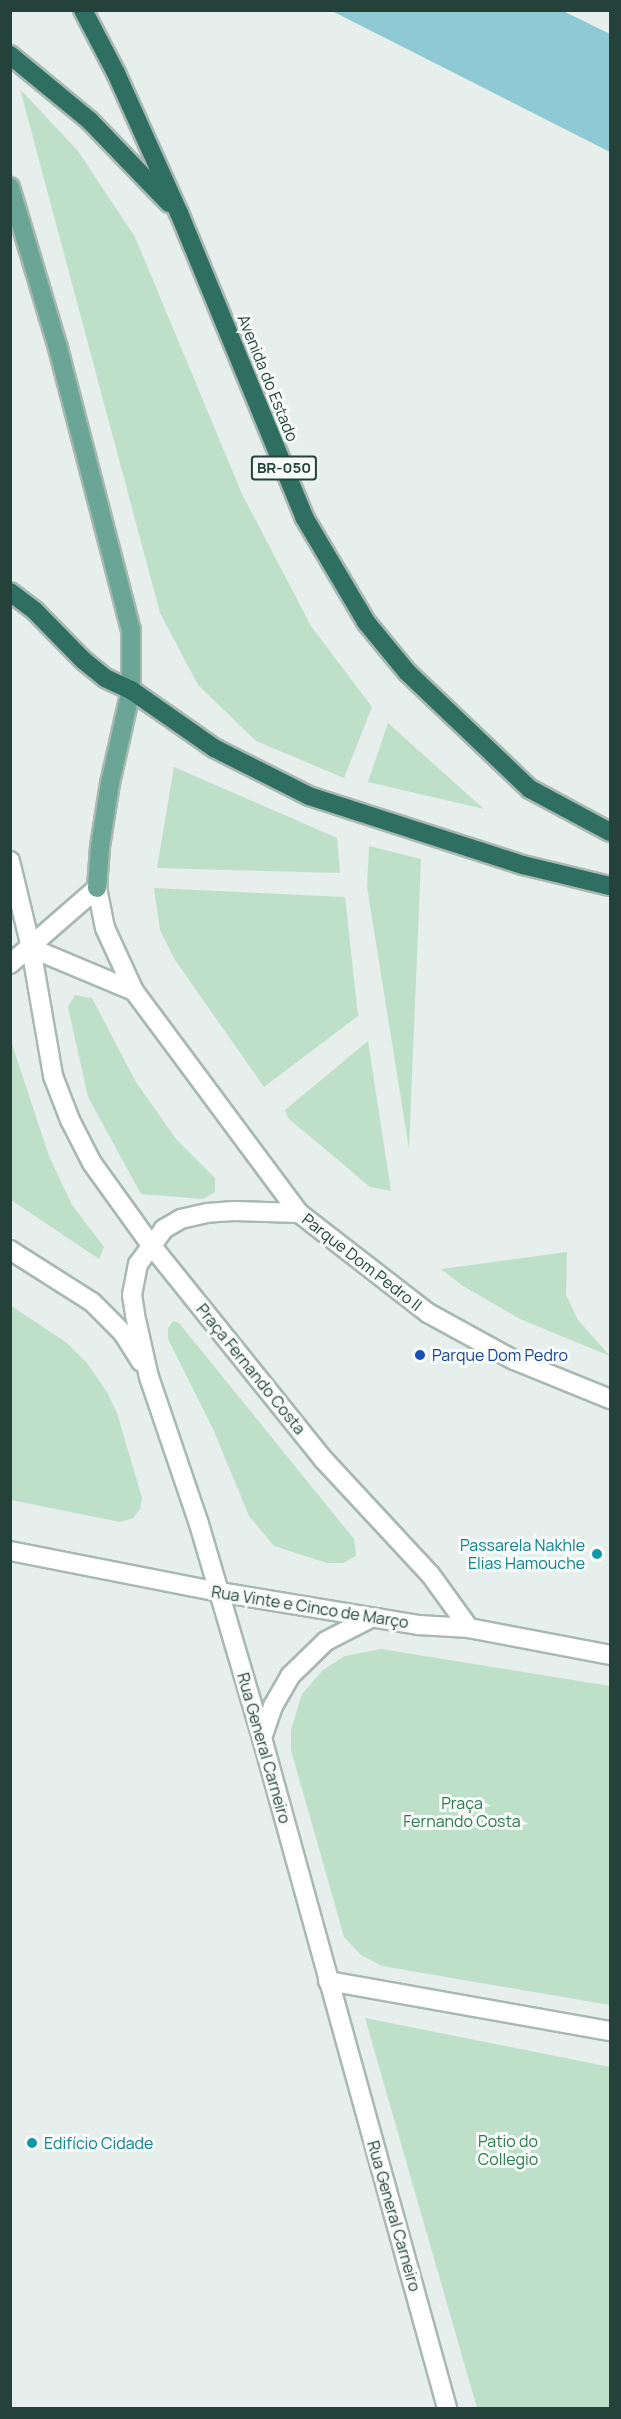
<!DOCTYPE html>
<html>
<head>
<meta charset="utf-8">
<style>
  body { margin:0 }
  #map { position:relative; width:621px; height:2419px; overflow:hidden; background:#e6efeb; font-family:Manrope,sans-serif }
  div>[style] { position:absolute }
  .green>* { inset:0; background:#bfe0c8 }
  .water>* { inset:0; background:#8ec9d4 }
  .roads { filter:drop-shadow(2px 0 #a8b8b2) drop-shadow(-2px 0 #a8b8b2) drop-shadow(0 2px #a8b8b2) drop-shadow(0 -2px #a8b8b2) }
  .minor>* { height:18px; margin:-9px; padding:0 9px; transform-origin:9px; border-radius:9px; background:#fff }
  .major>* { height:18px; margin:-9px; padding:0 9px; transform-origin:9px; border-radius:9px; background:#6aa596 }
  .highway>* { height:18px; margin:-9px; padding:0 9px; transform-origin:9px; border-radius:9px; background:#2f6f62 }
  .dots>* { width:16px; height:16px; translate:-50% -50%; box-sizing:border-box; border:3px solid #f7fbf9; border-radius:50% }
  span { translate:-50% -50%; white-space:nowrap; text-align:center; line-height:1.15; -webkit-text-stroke:6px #f7fbf9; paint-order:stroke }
  .shield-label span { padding:2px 4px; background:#f7fbf9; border:2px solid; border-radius:4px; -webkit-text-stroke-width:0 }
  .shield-label { font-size:15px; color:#24423a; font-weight:700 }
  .street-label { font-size:16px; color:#24423a }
  .transit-label { font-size:16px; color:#164399 }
  .left { translate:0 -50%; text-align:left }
  .culture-label { font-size:16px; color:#0d838f }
  .right { translate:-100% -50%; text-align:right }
  .park-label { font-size:16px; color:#2d7a4b }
  .frame { position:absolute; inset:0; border:12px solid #24423a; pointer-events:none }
</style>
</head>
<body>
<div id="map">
  <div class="green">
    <div style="clip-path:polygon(20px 89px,78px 151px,135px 237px,242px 494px,311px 626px,372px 707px,344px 778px,256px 741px,198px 685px,160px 613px)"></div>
    <div style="clip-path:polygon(388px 723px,484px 809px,368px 782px)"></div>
    <div style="clip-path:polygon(174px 767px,337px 838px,340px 873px,157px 868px)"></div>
    <div style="clip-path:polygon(369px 846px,421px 859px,409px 1149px,367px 887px)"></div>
    <div style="clip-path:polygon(154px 888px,345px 897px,358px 1016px,264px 1087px,175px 960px,160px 930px)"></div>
    <div style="clip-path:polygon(75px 995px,92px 998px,136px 1082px,176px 1139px,215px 1178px,215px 1192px,203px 1199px,141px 1194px,88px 1097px,68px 1007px)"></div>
    <div style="clip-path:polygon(10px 1038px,49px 1156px,72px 1205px,104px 1247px,99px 1259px,11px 1200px)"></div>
    <div style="clip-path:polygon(368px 1041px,391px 1191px,370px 1187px,288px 1118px,285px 1110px)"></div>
    <div style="clip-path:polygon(567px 1252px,566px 1295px,578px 1320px,610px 1356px,520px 1319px,463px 1286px,441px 1269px)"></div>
    <div style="clip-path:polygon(10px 1305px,67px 1343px,87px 1363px,107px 1392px,117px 1413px,142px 1498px,140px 1509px,133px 1518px,120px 1522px,11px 1500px)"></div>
    <div style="clip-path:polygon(173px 1321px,179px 1323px,354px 1539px,356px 1556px,343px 1563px,327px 1563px,274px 1546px,249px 1516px,213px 1429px,168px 1339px,168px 1328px)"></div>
    <div style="clip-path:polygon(381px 1649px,610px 1686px,610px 2005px,382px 1966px,361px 1955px,344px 1937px,291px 1750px,291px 1730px,302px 1694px,323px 1670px,345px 1656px)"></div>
    <div style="clip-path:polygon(365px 2018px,610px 2067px,610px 2408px,477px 2408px)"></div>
  </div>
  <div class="water">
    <div style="clip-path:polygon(332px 11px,563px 11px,610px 34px,610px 152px)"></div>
  </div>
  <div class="roads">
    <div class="minor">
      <div style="left:10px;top:861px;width:89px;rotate:76.4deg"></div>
      <div style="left:31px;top:948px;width:130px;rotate:80.2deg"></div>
      <div style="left:53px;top:1076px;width:47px;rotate:68.9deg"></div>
      <div style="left:70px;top:1120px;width:48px;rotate:62.9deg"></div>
      <div style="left:92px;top:1163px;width:101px;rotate:54.3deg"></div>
      <div style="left:151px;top:1245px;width:275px;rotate:51.2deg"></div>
      <div style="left:323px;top:1459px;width:157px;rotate:47.1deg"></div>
      <div style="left:430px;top:1574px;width:67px;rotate:54.2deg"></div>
      <div style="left:97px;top:888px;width:41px;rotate:78.7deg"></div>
      <div style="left:105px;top:928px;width:69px;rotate:65.3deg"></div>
      <div style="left:134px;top:991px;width:277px;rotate:53.4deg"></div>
      <div style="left:299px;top:1213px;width:163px;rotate:37.8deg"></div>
      <div style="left:428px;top:1313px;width:98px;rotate:28.7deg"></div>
      <div style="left:514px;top:1360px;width:104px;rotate:22.1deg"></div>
      <div style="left:31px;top:948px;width:112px;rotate:22.7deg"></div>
      <div style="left:10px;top:964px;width:116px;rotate:-41.1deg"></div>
      <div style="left:299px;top:1213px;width:65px;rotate:-178.2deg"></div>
      <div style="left:234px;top:1211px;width:27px;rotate:176deg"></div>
      <div style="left:207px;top:1213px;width:27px;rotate:167deg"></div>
      <div style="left:181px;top:1219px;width:20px;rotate:150deg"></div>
      <div style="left:164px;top:1229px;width:44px;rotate:126.6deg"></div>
      <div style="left:138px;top:1264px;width:32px;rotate:101deg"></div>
      <div style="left:132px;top:1295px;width:20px;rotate:81deg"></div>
      <div style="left:135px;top:1315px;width:64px;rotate:77.3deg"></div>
      <div style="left:149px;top:1377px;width:155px;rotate:71.2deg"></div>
      <div style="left:199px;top:1524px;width:223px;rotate:73.6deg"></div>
      <div style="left:262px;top:1738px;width:695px;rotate:74.56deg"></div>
      <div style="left:10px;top:1250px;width:97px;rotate:32.4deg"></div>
      <div style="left:92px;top:1302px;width:44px;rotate:45deg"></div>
      <div style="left:123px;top:1333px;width:34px;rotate:58deg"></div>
      <div style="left:10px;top:1551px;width:213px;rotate:11.1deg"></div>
      <div style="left:219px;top:1592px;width:203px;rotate:9.4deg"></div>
      <div style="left:419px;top:1625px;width:50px;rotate:3.4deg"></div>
      <div style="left:469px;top:1628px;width:144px;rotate:10.8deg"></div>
      <div style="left:262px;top:1738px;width:34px;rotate:-71deg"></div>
      <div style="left:273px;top:1706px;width:34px;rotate:-60deg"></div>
      <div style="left:290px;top:1676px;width:50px;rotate:-44.2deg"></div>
      <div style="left:326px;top:1641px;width:51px;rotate:-27.1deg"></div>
      <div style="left:328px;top:1981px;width:286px;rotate:10.1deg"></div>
    </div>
    <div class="major">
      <div style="left:10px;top:187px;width:168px;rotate:73.4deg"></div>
      <div style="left:58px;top:348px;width:291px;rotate:75.5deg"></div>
      <div style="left:131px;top:630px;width:60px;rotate:90deg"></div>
      <div style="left:131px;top:690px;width:95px;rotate:102.7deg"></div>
      <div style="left:110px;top:783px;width:65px;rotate:98.9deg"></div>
      <div style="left:100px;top:847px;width:41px;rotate:94.2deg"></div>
    </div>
    <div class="highway">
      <div style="left:83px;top:10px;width:71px;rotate:62.4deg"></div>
      <div style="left:116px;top:73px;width:154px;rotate:65.8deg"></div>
      <div style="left:179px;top:213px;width:329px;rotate:67.6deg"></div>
      <div style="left:304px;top:517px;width:122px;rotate:59.4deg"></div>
      <div style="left:366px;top:622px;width:65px;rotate:50.6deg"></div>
      <div style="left:407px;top:672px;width:170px;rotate:43.6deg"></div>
      <div style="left:530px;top:789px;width:91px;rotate:28.3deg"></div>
      <div style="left:10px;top:55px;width:104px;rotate:39.5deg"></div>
      <div style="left:90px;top:121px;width:114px;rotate:46.1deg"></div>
      <div style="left:10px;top:592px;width:31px;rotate:37deg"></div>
      <div style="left:35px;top:611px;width:69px;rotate:45.6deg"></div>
      <div style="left:83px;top:660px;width:28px;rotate:39deg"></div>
      <div style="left:105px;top:678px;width:29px;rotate:25deg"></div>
      <div style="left:131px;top:690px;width:101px;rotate:34.9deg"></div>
      <div style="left:214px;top:748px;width:106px;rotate:26.8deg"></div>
      <div style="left:309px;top:796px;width:225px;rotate:17.9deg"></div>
      <div style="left:523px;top:865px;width:89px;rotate:13.6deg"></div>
    </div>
  </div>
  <div class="dots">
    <div style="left:420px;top:1355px;background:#1a4fb4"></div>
    <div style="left:597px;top:1554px;background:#0f9aa8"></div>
    <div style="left:32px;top:2143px;background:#0f9aa8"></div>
  </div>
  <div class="shield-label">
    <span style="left:284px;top:468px">BR-050</span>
  </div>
  <div class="street-label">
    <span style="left:268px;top:378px;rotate:68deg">Avenida do Estado</span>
    <span style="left:362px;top:1262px;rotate:38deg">Parque Dom Pedro II</span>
    <span style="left:251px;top:1369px;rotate:51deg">Praça Fernando Costa</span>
    <span style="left:310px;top:1607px;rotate:9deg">Rua Vinte e Cinco de Março</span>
    <span style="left:264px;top:1748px;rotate:74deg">Rua General Carneiro</span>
    <span style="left:394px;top:2216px;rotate:74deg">Rua General Carneiro</span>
  </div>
  <div class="transit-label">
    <span class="left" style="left:432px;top:1355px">Parque Dom Pedro</span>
  </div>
  <div class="culture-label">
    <span class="right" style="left:585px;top:1554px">Passarela Nakhle<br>Elias Hamouche</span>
    <span class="left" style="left:44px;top:2143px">Edifício Cidade</span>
  </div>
  <div class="park-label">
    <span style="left:462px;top:1812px">Praça<br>Fernando Costa</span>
    <span style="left:508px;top:2150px">Patio do<br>Collegio</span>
  </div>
  <div class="frame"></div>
</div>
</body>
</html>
